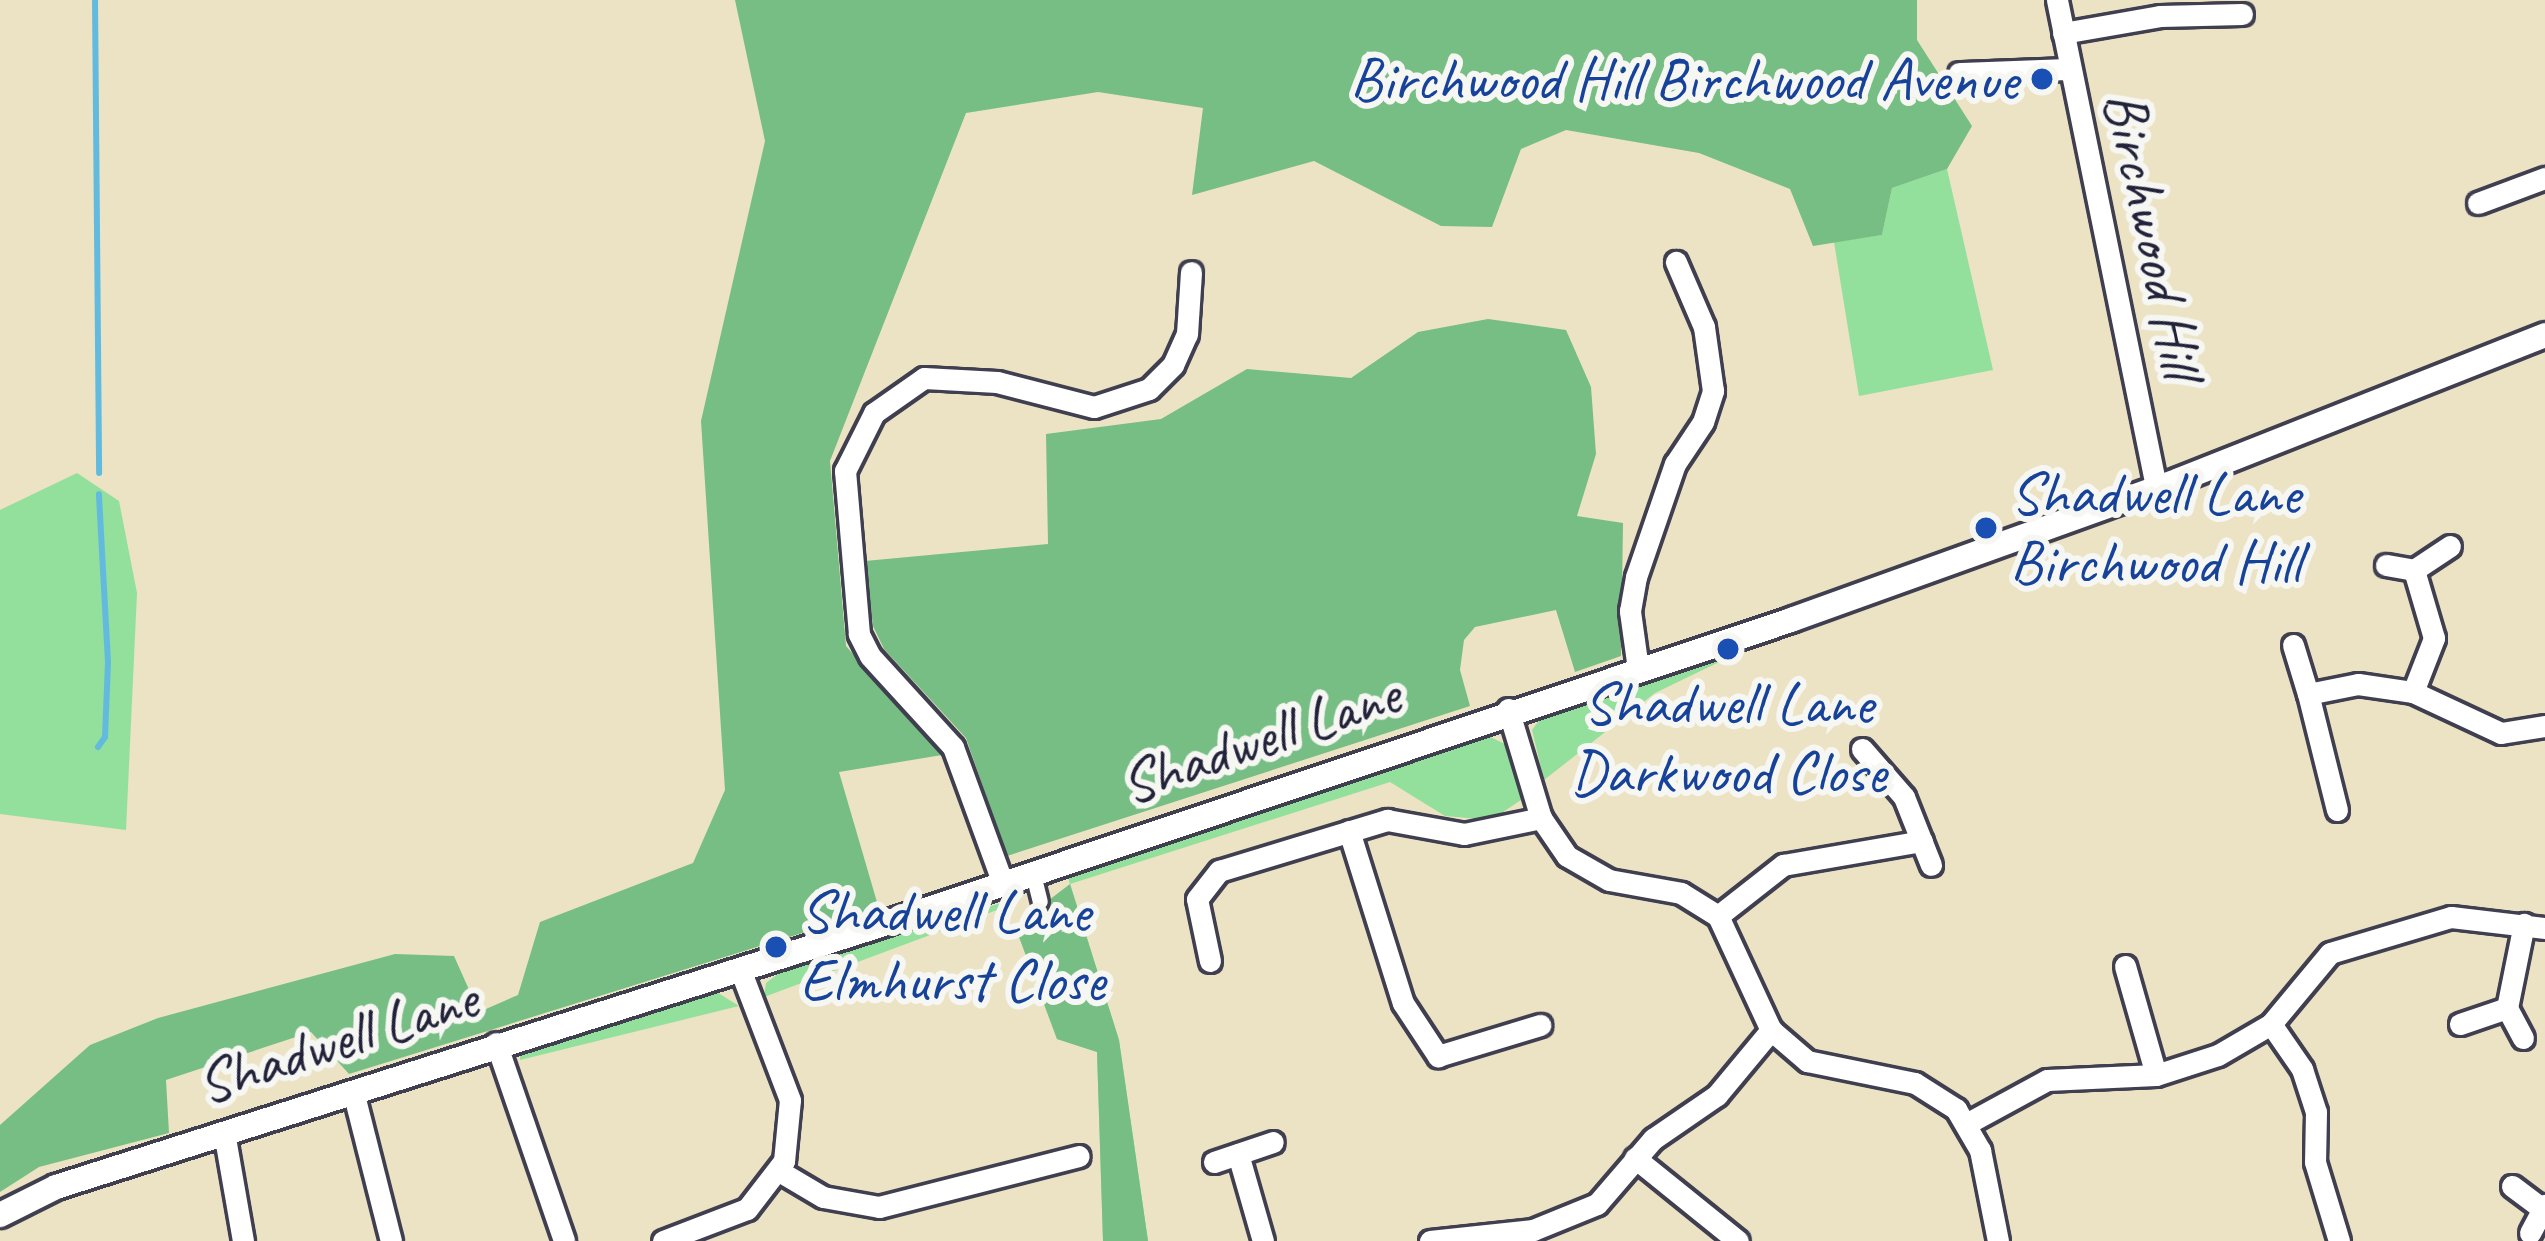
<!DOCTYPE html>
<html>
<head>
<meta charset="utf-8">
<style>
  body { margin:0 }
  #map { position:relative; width:2545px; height:1241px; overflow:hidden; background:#ebe3c4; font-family:Caveat,sans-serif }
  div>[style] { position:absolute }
  .green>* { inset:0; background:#93df9c }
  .forest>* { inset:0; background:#76be84 }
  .stream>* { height:6px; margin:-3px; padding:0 3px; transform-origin:3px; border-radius:3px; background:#62bbdf }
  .roads { filter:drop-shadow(3px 0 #403f50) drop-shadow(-3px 0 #403f50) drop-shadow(0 3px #403f50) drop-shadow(0 -3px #403f50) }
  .pedestrian>* { height:15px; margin:-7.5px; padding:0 7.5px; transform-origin:7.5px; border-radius:7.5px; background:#fff }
  .minor>* { height:21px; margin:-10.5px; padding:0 10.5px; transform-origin:10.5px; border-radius:10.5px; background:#fff }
  .tertiary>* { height:24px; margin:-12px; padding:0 12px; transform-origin:12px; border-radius:12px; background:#fff }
  .dots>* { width:33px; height:33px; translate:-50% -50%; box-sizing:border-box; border:6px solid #f6f6f2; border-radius:50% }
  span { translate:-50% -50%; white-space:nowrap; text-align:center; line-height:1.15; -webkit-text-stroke:12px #f6f6f2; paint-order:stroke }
  .transit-label { font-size:60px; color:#164399 }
  .right { translate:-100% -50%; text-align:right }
  .left { translate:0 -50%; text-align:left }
  .street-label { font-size:60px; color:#22223b }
</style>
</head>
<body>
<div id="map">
  <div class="green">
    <div style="clip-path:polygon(1947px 169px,1993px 370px,1859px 396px,1834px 242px,1882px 235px,1892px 188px)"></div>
    <div style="clip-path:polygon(77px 473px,119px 501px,137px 593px,126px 830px,0 814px,0 510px)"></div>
    <div style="clip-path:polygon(1746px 649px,1655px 693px,1544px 780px,1532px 730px,1547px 710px)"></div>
    <div style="clip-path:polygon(1480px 732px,1509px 746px,1524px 798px,1491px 820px,1445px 816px,1390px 782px,1070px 884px,1119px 1040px,1148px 1241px,1103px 1241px,1097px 1052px,1057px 1039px,1015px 926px,1070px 885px,1067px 872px)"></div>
    <div style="clip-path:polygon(1004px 902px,1005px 907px,764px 997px,766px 983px,786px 968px)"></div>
    <div style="clip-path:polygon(715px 991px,739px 1006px,520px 1060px,520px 1054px)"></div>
  </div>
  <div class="forest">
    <div style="clip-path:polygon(735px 0,1917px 0,1917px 40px,1972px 126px,1947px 169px,1892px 188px,1882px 235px,1813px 246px,1790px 189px,1699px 153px,1566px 130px,1521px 149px,1492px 227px,1441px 226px,1314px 161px,1192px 195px,1203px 108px,1098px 92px,966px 113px,830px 461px,846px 646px,942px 755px,839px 772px,879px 909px,349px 1074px,311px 1032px,166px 1080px,169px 1133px,39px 1167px,0 1192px,0 1125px,90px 1045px,158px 1018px,395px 954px,454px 956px,479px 1012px,518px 995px,540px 922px,693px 863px,725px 790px,701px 421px,765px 141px)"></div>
    <div style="clip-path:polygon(1488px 319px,1566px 330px,1591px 387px,1596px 454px,1577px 516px,1623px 523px,1621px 656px,1575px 672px,1556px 610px,1475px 627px,1464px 640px,1460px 670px,1470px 706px,1007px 856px,966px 738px,884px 649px,873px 626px,865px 561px,1048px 544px,1046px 434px,1161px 419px,1247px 369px,1351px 378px,1418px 332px)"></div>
    <div style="clip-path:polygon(1070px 884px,1119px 1040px,1148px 1241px,1103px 1241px,1097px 1052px,1057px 1039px,1015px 926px)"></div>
  </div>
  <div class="stream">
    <div style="left:95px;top:0;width:473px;rotate:89.5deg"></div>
    <div style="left:98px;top:747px;width:12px;rotate:-55deg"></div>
    <div style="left:105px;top:737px;width:75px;rotate:-87.7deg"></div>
    <div style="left:108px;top:662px;width:168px;rotate:-93.1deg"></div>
  </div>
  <div class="roads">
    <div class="pedestrian">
      <div style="left:1032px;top:870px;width:32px;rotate:76deg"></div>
    </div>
    <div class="minor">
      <div style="left:2057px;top:0;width:497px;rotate:78.5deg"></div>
      <div style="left:2063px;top:33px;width:98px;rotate:-9.9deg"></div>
      <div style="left:2160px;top:16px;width:82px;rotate:-1.4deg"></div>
      <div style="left:1959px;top:73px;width:111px;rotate:-2.1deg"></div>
      <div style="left:2478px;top:203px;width:72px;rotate:-20.5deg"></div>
      <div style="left:2386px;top:565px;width:28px;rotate:10deg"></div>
      <div style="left:2293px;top:645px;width:51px;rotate:73deg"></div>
      <div style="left:1638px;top:669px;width:59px;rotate:-97.9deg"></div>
      <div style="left:1630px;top:611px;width:35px;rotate:-80deg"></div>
      <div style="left:1636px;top:577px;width:120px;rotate:-71deg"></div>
      <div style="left:1675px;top:464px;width:50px;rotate:-56.3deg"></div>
      <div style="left:1703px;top:422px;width:33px;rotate:-72deg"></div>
      <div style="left:1713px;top:391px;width:65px;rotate:-98deg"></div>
      <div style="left:1704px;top:327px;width:71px;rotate:-113.3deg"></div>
      <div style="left:2413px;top:692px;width:58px;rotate:-68.7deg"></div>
      <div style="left:2434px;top:638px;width:71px;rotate:-106.4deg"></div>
      <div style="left:2414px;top:570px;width:43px;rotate:-33.7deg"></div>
      <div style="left:1508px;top:709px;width:114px;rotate:73.2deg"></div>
      <div style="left:1541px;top:818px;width:46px;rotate:55.6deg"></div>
      <div style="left:1567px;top:856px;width:48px;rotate:29.7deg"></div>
      <div style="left:1609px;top:880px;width:73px;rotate:10.2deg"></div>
      <div style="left:1681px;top:893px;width:44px;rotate:31.9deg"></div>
      <div style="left:1718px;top:916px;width:126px;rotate:65.1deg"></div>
      <div style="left:1771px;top:1030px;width:48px;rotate:40.7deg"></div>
      <div style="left:1807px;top:1061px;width:110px;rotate:11.5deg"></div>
      <div style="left:1915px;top:1083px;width:49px;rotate:32.4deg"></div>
      <div style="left:1956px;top:1109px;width:48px;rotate:59.7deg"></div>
      <div style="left:1980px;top:1150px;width:93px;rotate:78.8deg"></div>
      <div style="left:1862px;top:749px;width:64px;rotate:48.8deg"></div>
      <div style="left:1904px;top:797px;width:73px;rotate:68.3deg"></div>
      <div style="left:2337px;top:810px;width:120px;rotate:-104deg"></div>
      <div style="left:2308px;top:694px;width:51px;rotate:-11.3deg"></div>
      <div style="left:2358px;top:684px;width:56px;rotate:8.3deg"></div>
      <div style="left:2413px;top:692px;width:97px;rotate:25deg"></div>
      <div style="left:2501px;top:733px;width:45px;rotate:-9deg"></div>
      <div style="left:1349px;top:831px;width:180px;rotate:72.6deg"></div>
      <div style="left:1403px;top:1003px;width:64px;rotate:56.6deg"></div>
      <div style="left:1438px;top:1056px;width:107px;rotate:-16.9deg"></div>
      <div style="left:1002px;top:881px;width:143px;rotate:-110.1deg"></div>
      <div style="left:953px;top:747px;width:123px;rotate:-132.4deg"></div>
      <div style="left:870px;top:656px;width:25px;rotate:-117deg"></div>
      <div style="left:859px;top:634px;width:164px;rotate:-94.9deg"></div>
      <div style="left:845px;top:471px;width:65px;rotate:-63.4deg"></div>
      <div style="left:874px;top:413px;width:61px;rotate:-35deg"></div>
      <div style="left:924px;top:378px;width:73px;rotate:3.1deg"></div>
      <div style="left:997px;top:382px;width:100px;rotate:14.5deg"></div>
      <div style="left:1094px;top:407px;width:58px;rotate:-18.1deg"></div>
      <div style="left:1149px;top:389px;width:34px;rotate:-45deg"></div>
      <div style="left:1173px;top:365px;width:34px;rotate:-66deg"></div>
      <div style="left:1187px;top:334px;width:62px;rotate:-86.3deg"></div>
      <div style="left:1718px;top:916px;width:83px;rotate:-38.1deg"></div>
      <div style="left:1783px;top:865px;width:141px;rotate:-9.8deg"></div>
      <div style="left:1210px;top:961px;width:63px;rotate:-101.8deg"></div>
      <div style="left:1197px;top:899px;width:36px;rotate:-52deg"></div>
      <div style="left:1219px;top:871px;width:176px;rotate:-16.9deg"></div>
      <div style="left:1387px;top:820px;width:78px;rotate:10.3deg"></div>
      <div style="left:1464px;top:834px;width:79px;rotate:-11.7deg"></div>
      <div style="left:2125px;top:966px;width:113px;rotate:74.1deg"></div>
      <div style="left:2507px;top:1008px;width:34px;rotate:62deg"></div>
      <div style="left:2271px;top:1024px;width:55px;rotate:55.4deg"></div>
      <div style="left:2302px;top:1069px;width:45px;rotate:72deg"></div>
      <div style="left:2316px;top:1112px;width:50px;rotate:91.1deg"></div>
      <div style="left:2315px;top:1162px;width:83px;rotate:73.1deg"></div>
      <div style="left:2460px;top:1024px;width:50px;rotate:-18.8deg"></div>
      <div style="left:2507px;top:1008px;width:86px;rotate:-78.6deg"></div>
      <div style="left:496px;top:1043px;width:209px;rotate:71deg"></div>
      <div style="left:353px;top:1091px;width:155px;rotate:75.8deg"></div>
      <div style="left:1968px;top:1123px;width:90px;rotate:-28.6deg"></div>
      <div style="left:2047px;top:1080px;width:109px;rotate:-2.6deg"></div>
      <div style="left:2156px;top:1075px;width:65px;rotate:-17.9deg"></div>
      <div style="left:2218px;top:1055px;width:61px;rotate:-30.3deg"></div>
      <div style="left:2271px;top:1024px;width:92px;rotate:-50.3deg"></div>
      <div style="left:2330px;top:953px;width:126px;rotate:-16.6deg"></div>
      <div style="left:2451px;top:917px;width:95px;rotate:6.7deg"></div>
      <div style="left:224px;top:1132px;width:111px;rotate:80.1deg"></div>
      <div style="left:1238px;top:1154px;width:91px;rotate:74deg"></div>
      <div style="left:1635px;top:1158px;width:132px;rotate:38.9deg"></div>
      <div style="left:1214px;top:1162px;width:62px;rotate:-18.7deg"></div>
      <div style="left:779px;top:1171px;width:51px;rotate:30.6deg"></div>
      <div style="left:823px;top:1197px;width:57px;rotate:10.1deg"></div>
      <div style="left:879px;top:1207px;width:206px;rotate:-14.3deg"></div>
      <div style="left:2512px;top:1186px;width:34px;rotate:37deg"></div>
      <div style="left:2530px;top:1233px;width:32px;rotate:-62deg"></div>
      <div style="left:663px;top:1241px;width:90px;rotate:-20.9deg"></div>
      <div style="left:747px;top:1209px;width:61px;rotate:-52.4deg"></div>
      <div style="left:784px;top:1161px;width:61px;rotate:-84.4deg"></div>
      <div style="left:790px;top:1100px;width:140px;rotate:-110.9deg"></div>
      <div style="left:1430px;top:1241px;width:104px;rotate:-6.1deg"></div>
      <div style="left:1533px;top:1230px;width:69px;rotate:-22.1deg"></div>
      <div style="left:1597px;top:1204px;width:86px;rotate:-49.3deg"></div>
      <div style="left:1653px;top:1139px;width:78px;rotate:-34.5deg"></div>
      <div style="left:1717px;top:1095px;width:85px;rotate:-50.3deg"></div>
    </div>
    <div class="tertiary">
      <div style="left:0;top:1215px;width:63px;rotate:-26.6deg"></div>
      <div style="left:56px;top:1187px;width:869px;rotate:-17.62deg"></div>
      <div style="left:884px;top:924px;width:957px;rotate:-18.53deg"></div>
      <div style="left:1791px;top:620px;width:412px;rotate:-19.8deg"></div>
      <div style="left:2179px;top:480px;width:394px;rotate:-21.6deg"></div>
    </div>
  </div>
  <div class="dots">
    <div style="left:2042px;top:79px;background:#1a4fb4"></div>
    <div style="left:1986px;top:528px;background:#1a4fb4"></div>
    <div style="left:1728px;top:649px;background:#1a4fb4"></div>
    <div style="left:776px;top:947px;background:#1a4fb4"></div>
  </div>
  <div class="transit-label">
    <span class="right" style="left:2018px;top:79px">Birchwood Hill Birchwood Avenue</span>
    <span class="left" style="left:2010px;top:528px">Shadwell Lane<br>Birchwood Hill</span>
    <span style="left:1728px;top:738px">Shadwell Lane<br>Darkwood Close</span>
    <span class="left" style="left:800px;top:946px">Shadwell Lane<br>Elmhurst Close</span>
  </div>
  <div class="street-label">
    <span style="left:2153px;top:234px;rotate:78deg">Birchwood Hill</span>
    <span style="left:1260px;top:739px;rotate:-19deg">Shadwell Lane</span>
    <span style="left:337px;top:1041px;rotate:-18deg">Shadwell Lane</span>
  </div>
</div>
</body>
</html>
